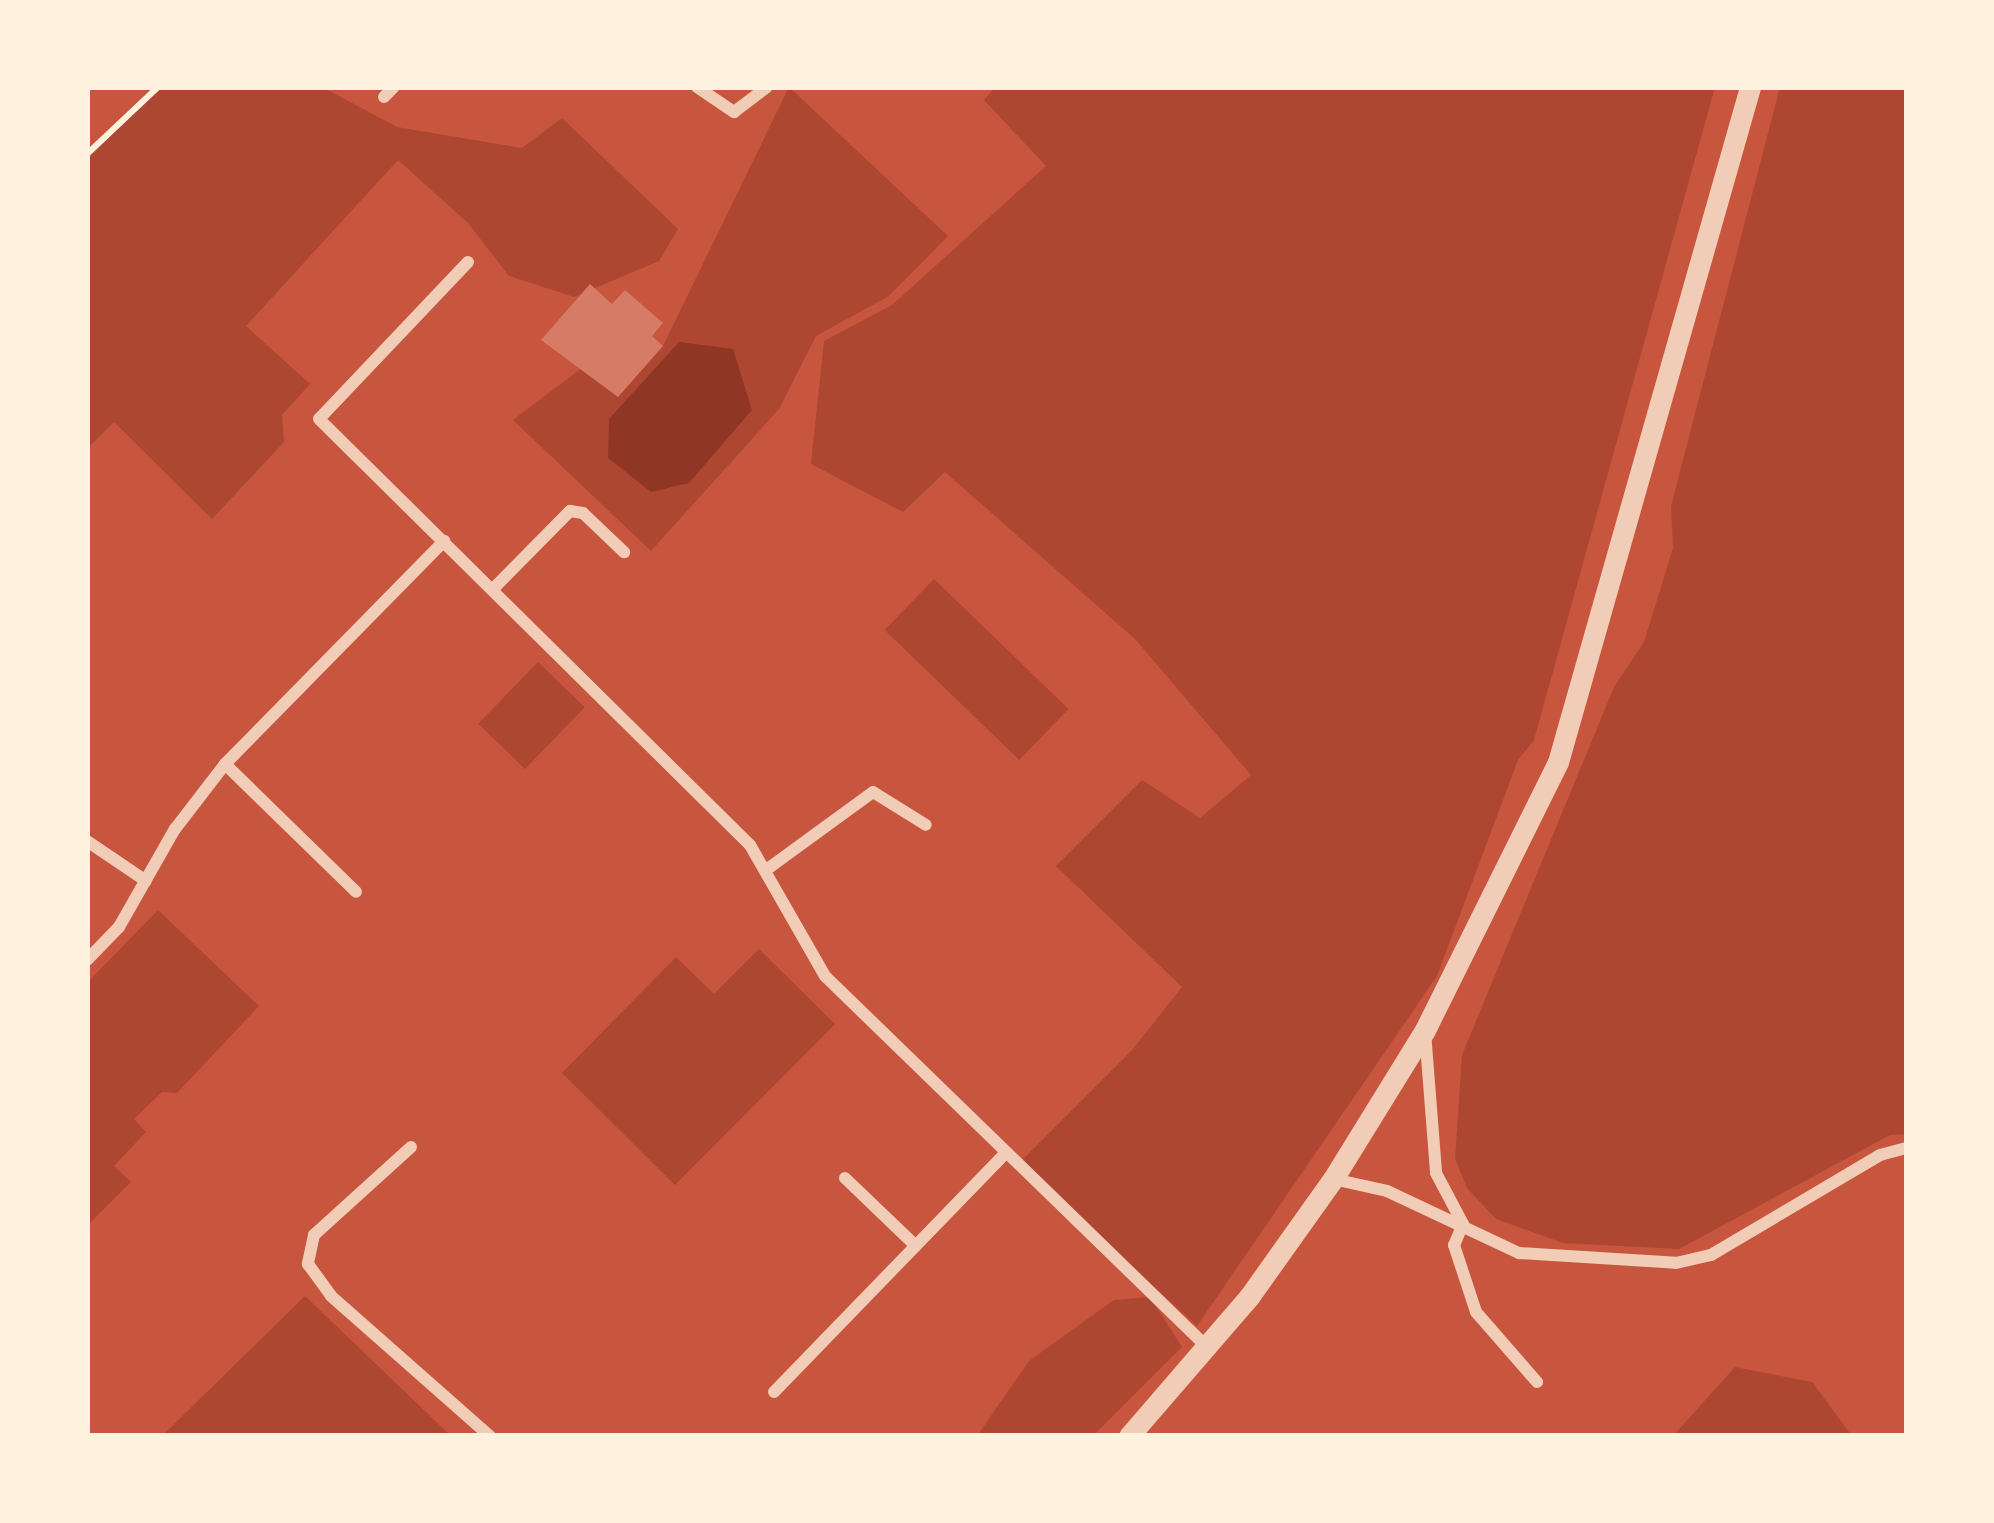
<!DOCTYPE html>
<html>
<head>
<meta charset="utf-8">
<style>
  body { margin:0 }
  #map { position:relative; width:1994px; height:1523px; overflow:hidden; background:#c8553d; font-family:Quicksand,sans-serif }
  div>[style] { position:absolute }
  .green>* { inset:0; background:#ae4732; transform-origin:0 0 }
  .water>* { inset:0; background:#8f3625 }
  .building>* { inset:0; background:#d67c66 }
  .path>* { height:6px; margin:-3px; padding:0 3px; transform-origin:3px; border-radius:3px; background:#fff3e0 }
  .minor>* { height:12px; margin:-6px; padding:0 6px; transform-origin:6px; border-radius:6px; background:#f1ccb7 }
  .tertiary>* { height:21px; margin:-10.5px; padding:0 10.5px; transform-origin:10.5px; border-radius:10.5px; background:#f1ccb7 }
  span { translate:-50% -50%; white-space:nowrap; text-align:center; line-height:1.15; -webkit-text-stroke:12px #fff3e0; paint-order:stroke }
  .frame { position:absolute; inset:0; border:90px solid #fff3e0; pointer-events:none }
</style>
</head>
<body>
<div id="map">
  <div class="green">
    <div style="clip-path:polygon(159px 87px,322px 87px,397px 127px,522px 148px,562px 118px,678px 229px,659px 261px,574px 297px,509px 276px,468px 223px,398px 160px,246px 326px,310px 384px,282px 415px,284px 442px,212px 519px,114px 422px,87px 449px,87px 160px)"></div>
    <div style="clip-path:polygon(789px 87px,948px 236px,889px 296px,816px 336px,779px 409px,651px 551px,513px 420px,583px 367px,618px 397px,663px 346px)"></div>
    <div style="clip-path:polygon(995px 87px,1715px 87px,1534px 740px,1518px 760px,1437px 976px,1197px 1326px,1019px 1163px,1132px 1050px,1182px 987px,1056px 866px,1142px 780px,1200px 818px,1251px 775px,1135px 639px,945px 472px,903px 512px,811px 464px,824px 341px,892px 305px,1046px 166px,984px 100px)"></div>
    <div style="clip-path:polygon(1780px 87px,1907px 87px,1907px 1134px,1890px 1135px,1679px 1249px,1563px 1243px,1496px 1219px,1467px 1188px,1455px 1159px,1462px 1055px,1614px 687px,1644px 642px,1673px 548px,1671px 506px)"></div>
    <div style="left:934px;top:579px;width:187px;height:71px;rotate:44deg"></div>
    <div style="left:538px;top:662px;width:65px;height:86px;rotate:44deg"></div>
    <div style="clip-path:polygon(158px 910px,259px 1006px,177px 1093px,162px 1092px,134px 1119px,146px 1132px,114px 1166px,131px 1182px,87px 1226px,87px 983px)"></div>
    <div style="clip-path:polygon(759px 949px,835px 1024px,675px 1185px,562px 1073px,676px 957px,714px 994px)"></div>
    <div style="clip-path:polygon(305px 1296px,451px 1436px,162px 1436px)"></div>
    <div style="clip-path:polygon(1150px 1297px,1182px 1347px,1093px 1436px,977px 1436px,1029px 1361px,1114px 1300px)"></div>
    <div style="clip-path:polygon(1735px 1367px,1812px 1382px,1852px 1436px,1673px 1436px)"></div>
  </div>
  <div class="water">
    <div style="clip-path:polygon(679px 342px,733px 349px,752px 410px,689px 483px,651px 492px,608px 458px,609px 419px)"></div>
  </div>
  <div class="building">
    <div style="clip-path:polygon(590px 284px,612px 304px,625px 290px,663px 323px,652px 336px,663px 346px,618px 397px,541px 340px)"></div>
  </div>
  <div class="path">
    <div style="left:87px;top:154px;width:98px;rotate:-43.3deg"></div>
  </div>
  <div class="minor">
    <div style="left:697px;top:87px;width:45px;rotate:34deg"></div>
    <div style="left:734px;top:112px;width:41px;rotate:-37.1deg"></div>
    <div style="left:384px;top:97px;width:14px;rotate:-45deg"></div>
    <div style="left:468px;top:262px;width:216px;rotate:133.5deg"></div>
    <div style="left:319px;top:419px;width:606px;rotate:44.67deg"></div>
    <div style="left:750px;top:845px;width:151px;rotate:60.2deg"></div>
    <div style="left:825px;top:976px;width:533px;rotate:44.16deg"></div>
    <div style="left:493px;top:589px;width:110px;rotate:-45.4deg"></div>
    <div style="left:570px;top:511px;width:13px;rotate:9deg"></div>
    <div style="left:583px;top:513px;width:57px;rotate:43.6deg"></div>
    <div style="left:225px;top:764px;width:183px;rotate:44.3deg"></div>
    <div style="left:87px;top:841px;width:71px;rotate:34.1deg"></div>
    <div style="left:766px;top:870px;width:132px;rotate:-36.1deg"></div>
    <div style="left:873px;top:792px;width:62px;rotate:31.9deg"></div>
    <div style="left:87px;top:960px;width:46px;rotate:-45.9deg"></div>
    <div style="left:119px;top:927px;width:113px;rotate:-60.3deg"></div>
    <div style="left:175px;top:829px;width:82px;rotate:-52.4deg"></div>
    <div style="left:225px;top:764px;width:313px;rotate:-45.5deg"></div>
    <div style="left:1425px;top:1032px;width:141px;rotate:85.5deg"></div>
    <div style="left:1436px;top:1173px;width:58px;rotate:62.1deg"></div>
    <div style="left:1463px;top:1224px;width:23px;rotate:113deg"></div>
    <div style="left:1454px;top:1245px;width:71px;rotate:71.8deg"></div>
    <div style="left:1476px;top:1312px;width:93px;rotate:48.9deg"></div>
    <div style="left:411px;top:1147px;width:131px;rotate:137.8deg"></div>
    <div style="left:314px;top:1235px;width:30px;rotate:102deg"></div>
    <div style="left:308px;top:1264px;width:39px;rotate:54deg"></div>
    <div style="left:331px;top:1296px;width:212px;rotate:41.4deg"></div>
    <div style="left:845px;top:1178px;width:98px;rotate:43.8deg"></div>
    <div style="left:1333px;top:1179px;width:55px;rotate:12.5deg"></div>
    <div style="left:1387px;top:1191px;width:146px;rotate:25.2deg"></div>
    <div style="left:1519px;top:1253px;width:157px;rotate:3.6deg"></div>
    <div style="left:1676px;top:1263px;width:36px;rotate:-13deg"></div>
    <div style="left:1711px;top:1255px;width:196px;rotate:-30.6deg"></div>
    <div style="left:1880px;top:1155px;width:28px;rotate:-15deg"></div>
    <div style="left:774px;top:1392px;width:329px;rotate:-45.9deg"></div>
  </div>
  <div class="tertiary">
    <div style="left:1129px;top:1436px;width:184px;rotate:-49.2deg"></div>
    <div style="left:1249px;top:1297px;width:145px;rotate:-54.6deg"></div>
    <div style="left:1333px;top:1179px;width:175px;rotate:-58.3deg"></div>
    <div style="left:1425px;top:1030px;width:299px;rotate:-63.6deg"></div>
    <div style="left:1558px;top:762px;width:702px;rotate:-74.12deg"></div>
  </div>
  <div class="frame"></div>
</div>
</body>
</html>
